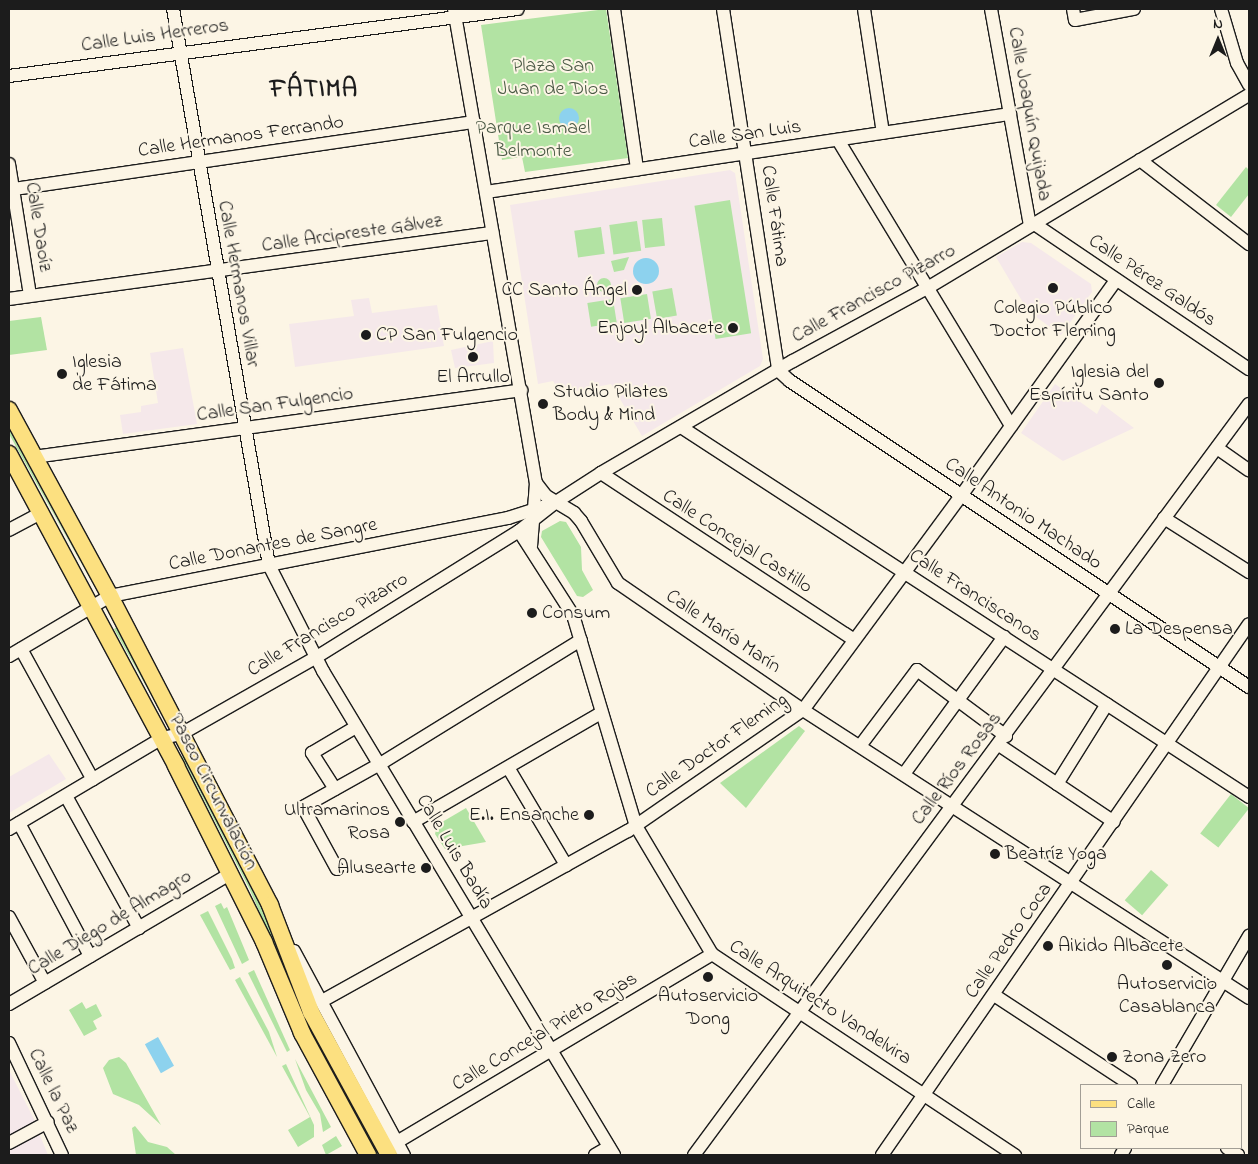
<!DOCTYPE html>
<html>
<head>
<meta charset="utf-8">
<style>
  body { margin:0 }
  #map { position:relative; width:1258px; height:1164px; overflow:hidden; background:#fcf5e5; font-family:"Indie Flower",sans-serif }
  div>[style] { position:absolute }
  .built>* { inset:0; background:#f5e8ea }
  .green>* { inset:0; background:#b2e3a3; transform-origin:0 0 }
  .round { border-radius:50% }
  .water>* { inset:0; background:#8dd2ee; transform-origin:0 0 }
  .roads { filter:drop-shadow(1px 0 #1c1c1c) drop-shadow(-1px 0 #1c1c1c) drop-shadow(0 1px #1c1c1c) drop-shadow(0 -1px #1c1c1c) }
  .minor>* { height:12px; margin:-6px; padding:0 6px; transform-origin:6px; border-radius:6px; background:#fcf5e5 }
  .major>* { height:16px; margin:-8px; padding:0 8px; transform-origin:8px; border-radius:8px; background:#fce080 }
  .dots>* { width:14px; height:14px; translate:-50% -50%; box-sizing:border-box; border:2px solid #fcf5e5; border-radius:50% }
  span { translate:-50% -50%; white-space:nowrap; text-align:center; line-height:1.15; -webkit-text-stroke:4px #fcf5e5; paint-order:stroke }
  .street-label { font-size:20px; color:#1c1c1c }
  .park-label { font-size:20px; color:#495844 }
  .poi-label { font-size:20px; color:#1c1c1c }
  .right { translate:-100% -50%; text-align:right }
  .left { translate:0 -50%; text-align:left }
  .district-label { font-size:25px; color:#1c1c1c; font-weight:700; letter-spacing:1px }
  .frame { position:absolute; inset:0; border:10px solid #1c1c1c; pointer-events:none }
  .legend { position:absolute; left:1080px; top:1084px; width:162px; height:65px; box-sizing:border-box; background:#fcf5e5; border:1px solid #a29e95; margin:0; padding:6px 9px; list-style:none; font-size:15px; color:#1c1c1c }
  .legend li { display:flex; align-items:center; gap:10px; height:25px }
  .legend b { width:25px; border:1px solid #a29e95 }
  .north { position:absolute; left:1193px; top:15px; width:50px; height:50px; -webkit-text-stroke:4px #fcf5e5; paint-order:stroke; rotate:0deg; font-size:14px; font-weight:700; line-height:20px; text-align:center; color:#1c1c1c }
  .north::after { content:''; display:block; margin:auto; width:18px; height:22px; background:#1c1c1c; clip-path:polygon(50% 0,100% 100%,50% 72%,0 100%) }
</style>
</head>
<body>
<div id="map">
  <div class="built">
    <div style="clip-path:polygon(730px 170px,735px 173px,739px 199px,763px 359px,760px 366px,642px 436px,611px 384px,561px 394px,553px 381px,538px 384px,510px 205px)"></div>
    <div style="clip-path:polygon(1022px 242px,1031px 243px,1091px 284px,1092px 292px,1061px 335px,1028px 311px,996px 257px)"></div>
    <div style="clip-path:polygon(369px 298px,372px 313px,437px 305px,444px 346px,295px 367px,289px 324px,354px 316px,351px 300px)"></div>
    <div style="clip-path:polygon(493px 341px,494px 363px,455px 368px,451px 350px)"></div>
    <div style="clip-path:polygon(183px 348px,197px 424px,123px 434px,120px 415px,141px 412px,141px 406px,158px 403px,150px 353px)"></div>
    <div style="clip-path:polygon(1055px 384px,1097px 414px,1102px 404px,1134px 428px,1063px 461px,1021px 433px)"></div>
    <div style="clip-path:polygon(49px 754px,66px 779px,9px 813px,9px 777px)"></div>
    <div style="clip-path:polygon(9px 1070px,36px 1123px,9px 1137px)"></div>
    <div style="clip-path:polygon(39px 1133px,48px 1155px,9px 1155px,9px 1150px)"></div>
  </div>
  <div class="green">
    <div style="clip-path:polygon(606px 9px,628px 158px,525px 172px,522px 157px,502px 160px,481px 25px)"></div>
    <div style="clip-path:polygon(1246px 167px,1249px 170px,1249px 194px,1231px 217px,1216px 205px)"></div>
    <div style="left:730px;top:200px;width:135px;height:36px;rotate:81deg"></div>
    <div style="left:662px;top:218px;width:28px;height:20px;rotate:84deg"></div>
    <div style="left:637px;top:221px;width:30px;height:28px;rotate:82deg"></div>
    <div style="left:601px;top:227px;width:27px;height:27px;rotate:82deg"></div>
    <div style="clip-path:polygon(629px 257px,624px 270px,614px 272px,611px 261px)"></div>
    <div class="round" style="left:597px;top:278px;width:14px;height:14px"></div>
    <div style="left:672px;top:288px;width:28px;height:20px;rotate:80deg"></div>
    <div style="left:647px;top:294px;width:25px;height:27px;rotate:81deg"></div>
    <div style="left:613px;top:299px;width:24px;height:26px;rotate:81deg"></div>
    <div style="clip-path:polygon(41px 317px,47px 350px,9px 355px,9px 321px)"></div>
    <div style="clip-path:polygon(9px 429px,90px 579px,9px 434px)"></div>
    <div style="clip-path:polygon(560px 521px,566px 522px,581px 547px,582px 570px,593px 590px,583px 597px,577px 596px,541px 537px,542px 531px)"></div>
    <div style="clip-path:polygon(117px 627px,166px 718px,165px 720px,114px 629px)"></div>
    <div style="clip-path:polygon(799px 726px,805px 731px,746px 808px,720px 783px)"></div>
    <div style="clip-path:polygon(184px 754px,256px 893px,381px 1155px,377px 1155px,318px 1046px,249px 888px,182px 757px)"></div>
    <div style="left:1231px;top:794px;width:23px;height:50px;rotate:38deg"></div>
    <div style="clip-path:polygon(466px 808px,486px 842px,445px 849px,435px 834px,437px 825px)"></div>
    <div style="left:1151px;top:870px;width:23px;height:40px;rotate:41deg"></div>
    <div style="clip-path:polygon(221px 903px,224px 909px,227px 907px,249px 960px,242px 964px,215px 906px)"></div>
    <div style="clip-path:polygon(208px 911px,232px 959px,235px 968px,230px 970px,200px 915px)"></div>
    <div style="clip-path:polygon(254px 970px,290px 1050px,287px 1052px,248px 973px)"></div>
    <div style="clip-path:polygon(240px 977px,269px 1032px,277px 1057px,235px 980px)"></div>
    <div style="clip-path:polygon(82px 1002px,86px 1009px,96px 1004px,102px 1016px,93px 1021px,97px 1029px,84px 1036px,69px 1010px)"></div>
    <div style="clip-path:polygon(119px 1057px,126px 1063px,161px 1125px,139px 1105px,113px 1094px,103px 1068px,109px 1060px)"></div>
    <div style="clip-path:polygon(295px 1059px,331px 1127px,323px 1132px,320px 1114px,306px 1090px)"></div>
    <div style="clip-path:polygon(286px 1064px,314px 1125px,314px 1137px,298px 1147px,288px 1130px,310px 1117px,282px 1066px)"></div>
    <div style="clip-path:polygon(135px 1126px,148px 1142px,167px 1147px,176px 1155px,136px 1155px,132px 1128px)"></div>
    <div style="clip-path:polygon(336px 1136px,342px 1146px,326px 1155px,322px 1145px)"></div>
  </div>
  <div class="water">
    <div class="round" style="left:559px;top:108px;width:20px;height:20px"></div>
    <div class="round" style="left:633px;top:258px;width:26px;height:26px"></div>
    <div style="left:158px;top:1037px;width:33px;height:15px;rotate:61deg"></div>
  </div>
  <div class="roads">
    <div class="minor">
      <div style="left:173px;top:9px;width:564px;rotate:80.2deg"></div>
      <div style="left:269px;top:565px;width:119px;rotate:63deg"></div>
      <div style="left:323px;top:671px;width:565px;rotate:58.98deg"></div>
      <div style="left:454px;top:9px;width:481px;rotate:80.2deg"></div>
      <div style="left:536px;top:483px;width:63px;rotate:94.5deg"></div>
      <div style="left:614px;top:9px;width:162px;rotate:81.8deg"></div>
      <div style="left:723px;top:9px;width:365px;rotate:81.3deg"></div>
      <div style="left:778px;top:370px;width:16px;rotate:43deg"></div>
      <div style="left:790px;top:381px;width:552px;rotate:33.69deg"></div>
      <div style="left:864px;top:9px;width:125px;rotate:81.3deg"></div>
      <div style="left:991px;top:9px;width:219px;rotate:79.8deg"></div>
      <div style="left:1073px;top:9px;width:11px;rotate:80deg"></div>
      <div style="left:1075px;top:20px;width:60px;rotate:-10.6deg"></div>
      <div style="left:1221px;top:9px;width:56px;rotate:73.5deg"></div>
      <div style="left:1237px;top:63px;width:25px;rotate:61deg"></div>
      <div style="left:9px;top:76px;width:513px;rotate:-7.5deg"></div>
      <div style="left:838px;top:140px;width:334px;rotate:58.8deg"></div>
      <div style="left:1140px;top:160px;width:138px;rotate:37.6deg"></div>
      <div style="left:9px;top:164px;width:133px;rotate:80.9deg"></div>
      <div style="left:14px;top:189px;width:465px;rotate:-8.3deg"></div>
      <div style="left:486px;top:192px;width:530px;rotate:-8.47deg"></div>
      <div style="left:1033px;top:223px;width:261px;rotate:34.1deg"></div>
      <div style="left:9px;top:299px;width:488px;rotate:-7.8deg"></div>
      <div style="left:681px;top:427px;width:678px;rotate:33.08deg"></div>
      <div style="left:1217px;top:448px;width:39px;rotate:35deg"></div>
      <div style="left:34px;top:457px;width:492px;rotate:-7.8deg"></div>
      <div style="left:601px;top:473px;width:303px;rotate:33.4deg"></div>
      <div style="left:536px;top:483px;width:16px;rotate:52deg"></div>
      <div style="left:546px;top:496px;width:33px;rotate:31deg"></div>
      <div style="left:574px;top:513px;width:11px;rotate:49deg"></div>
      <div style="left:581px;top:521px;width:72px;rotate:59.2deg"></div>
      <div style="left:618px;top:583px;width:224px;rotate:34.5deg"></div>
      <div style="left:803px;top:710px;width:531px;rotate:32.85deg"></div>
      <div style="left:1164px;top:518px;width:101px;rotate:32.4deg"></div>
      <div style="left:9px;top:530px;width:36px;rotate:-28deg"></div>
      <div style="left:519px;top:531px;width:100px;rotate:57.3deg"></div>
      <div style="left:573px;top:615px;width:220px;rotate:73.4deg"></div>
      <div style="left:636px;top:826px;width:149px;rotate:59.3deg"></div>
      <div style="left:712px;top:954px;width:364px;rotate:33.6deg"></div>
      <div style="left:21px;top:649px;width:149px;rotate:61.2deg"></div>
      <div style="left:9px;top:656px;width:117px;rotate:-30.7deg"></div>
      <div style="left:110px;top:596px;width:406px;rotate:-11.1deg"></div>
      <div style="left:508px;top:518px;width:36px;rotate:-18deg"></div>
      <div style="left:999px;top:745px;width:138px;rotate:33.8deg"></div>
      <div style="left:860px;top:746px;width:95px;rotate:-53.1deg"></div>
      <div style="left:917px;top:670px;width:111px;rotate:36.6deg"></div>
      <div style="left:509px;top:769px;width:112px;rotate:59.3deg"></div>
      <div style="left:904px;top:774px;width:170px;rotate:-53.9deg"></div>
      <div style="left:1057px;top:784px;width:94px;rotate:-58deg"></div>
      <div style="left:335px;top:789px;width:43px;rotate:-122.6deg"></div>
      <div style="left:312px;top:753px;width:51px;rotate:-30.6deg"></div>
      <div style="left:66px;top:796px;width:151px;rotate:61.1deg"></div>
      <div style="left:413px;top:822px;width:217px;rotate:-30.1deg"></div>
      <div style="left:19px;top:823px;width:151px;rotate:61.9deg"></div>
      <div style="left:9px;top:829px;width:178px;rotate:-30.7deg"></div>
      <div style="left:162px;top:738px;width:19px;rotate:-12deg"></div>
      <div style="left:181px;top:734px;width:154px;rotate:-29.6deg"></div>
      <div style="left:315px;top:658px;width:240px;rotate:-31.9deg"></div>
      <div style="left:519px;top:531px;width:47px;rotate:-38.1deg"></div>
      <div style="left:556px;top:502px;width:54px;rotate:-32.8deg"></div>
      <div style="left:601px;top:473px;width:222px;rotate:-30.3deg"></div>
      <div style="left:793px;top:361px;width:155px;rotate:-28.6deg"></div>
      <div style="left:929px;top:287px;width:373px;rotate:-31deg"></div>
      <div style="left:337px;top:869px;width:71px;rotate:-118.7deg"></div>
      <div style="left:303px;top:807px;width:88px;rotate:-29.2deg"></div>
      <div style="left:380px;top:764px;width:236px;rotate:-31.7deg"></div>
      <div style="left:9px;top:917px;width:75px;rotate:61.4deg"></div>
      <div style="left:294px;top:951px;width:232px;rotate:61.7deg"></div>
      <div style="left:994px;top:995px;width:164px;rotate:33.3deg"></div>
      <div style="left:322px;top:1001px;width:350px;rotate:-29.1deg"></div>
      <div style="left:628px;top:831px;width:213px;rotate:-34.7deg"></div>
      <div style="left:803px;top:710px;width:266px;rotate:-53.6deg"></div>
      <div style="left:961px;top:496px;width:266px;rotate:-54.3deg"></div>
      <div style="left:9px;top:1004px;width:258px;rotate:-30.5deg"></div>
      <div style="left:9px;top:1043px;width:124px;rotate:64.7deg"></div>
      <div style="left:1162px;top:1085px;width:173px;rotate:-59.7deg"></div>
      <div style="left:397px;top:1142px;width:367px;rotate:-30.8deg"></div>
      <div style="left:9px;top:1143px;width:44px;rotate:-28.3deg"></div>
      <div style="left:1227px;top:1148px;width:13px;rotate:32deg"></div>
      <div style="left:595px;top:1155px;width:16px;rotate:-30deg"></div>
      <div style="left:694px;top:1155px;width:934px;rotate:-53.54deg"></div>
      <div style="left:882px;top:1155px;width:645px;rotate:-55.35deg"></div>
      <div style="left:1121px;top:1155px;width:8px;rotate:-60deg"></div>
    </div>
    <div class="major">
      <div style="left:9px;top:410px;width:212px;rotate:61.5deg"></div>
      <div style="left:110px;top:596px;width:348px;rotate:62.6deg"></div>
      <div style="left:270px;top:905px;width:115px;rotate:69deg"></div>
      <div style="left:311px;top:1012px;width:163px;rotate:61.4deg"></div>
      <div style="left:9px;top:454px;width:354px;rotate:61.8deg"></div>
      <div style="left:176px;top:766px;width:197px;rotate:63.4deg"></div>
      <div style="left:264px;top:942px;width:99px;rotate:67.3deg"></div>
      <div style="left:302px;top:1033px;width:139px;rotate:61.6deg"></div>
    </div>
  </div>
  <div class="dots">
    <div style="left:1053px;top:288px;background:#1c1c1c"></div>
    <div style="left:637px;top:290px;background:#1c1c1c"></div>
    <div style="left:733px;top:328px;background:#1c1c1c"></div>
    <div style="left:366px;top:335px;background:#1c1c1c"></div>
    <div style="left:473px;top:357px;background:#1c1c1c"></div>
    <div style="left:62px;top:374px;background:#1c1c1c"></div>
    <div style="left:1159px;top:383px;background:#1c1c1c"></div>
    <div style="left:543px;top:404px;background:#1c1c1c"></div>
    <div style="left:532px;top:613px;background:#1c1c1c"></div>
    <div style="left:1115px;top:629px;background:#1c1c1c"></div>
    <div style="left:589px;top:815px;background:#1c1c1c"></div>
    <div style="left:400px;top:822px;background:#1c1c1c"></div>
    <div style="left:995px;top:854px;background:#1c1c1c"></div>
    <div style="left:426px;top:868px;background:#1c1c1c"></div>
    <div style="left:1048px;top:946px;background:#1c1c1c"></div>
    <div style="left:1167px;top:965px;background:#1c1c1c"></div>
    <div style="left:708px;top:977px;background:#1c1c1c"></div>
    <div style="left:1112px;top:1057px;background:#1c1c1c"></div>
  </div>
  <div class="street-label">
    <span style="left:155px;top:36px;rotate:-8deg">Calle Luis Herreros</span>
    <span style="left:1029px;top:114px;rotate:80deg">Calle Joaquín Quijada</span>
    <span style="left:745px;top:135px;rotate:-8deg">Calle San Luis</span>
    <span style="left:241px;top:137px;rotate:-8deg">Calle Hermanos Ferrando</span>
    <span style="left:774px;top:216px;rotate:82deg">Calle Fátima</span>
    <span style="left:38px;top:227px;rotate:81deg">Calle Daoíz</span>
    <span style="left:352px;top:234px;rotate:-8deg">Calle Arcipreste Gálvez</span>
    <span style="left:1152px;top:281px;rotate:34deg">Calle Pérez Galdós</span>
    <span style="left:238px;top:284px;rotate:80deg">Calle Hermanos Villar</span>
    <span style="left:874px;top:294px;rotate:-29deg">Calle Francisco Pizarro</span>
    <span style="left:275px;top:405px;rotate:-8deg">Calle San Fulgencio</span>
    <span style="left:1023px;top:514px;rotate:34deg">Calle Antonio Machado</span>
    <span style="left:737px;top:542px;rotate:33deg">Calle Concejal Castillo</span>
    <span style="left:273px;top:545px;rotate:-11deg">Calle Donantes de Sangre</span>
    <span style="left:975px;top:596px;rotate:33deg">Calle Franciscanos</span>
    <span style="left:328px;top:625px;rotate:-31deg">Calle Francisco Pizarro</span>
    <span style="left:723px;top:632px;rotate:34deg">Calle María Marín</span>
    <span style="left:717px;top:746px;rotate:-35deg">Calle Doctor Fleming</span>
    <span style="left:957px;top:769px;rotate:-53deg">Calle Ríos Rosas</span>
    <span style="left:213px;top:792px;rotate:63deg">Paseo Circunvalación</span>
    <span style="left:454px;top:852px;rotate:59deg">Calle Luis Badía</span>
    <span style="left:110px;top:923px;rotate:-31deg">Calle Diego de Almagro</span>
    <span style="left:1009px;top:941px;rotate:-55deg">Calle Pedro Coca</span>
    <span style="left:820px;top:1003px;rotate:33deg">Calle Arquitecto Vandelvira</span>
    <span style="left:545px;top:1032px;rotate:-31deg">Calle Concejal Prieto Rojas</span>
    <span style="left:53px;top:1091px;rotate:64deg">Calle la Paz</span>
  </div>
  <div class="park-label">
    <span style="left:553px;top:78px">Plaza San<br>Juan de Dios</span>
    <span style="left:533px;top:140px">Parque Ismael<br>Belmonte</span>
  </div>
  <div class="poi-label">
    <span class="right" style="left:627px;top:290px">CC Santo Ángel</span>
    <span style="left:1053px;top:320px">Colegio Público<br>Doctor Fleming</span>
    <span class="right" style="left:723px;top:328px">Enjoy! Albacete</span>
    <span class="left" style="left:376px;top:335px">CP San Fulgencio</span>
    <span class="left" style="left:72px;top:374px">Iglesia<br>de Fátima</span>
    <span class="right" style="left:1149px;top:384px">Iglesia del<br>Espíritu Santo</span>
    <span style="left:473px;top:377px">El Arrullo</span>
    <span class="left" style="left:553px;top:404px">Studio Pilates<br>Body &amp; Mind</span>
    <span class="left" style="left:542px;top:613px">Consum</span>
    <span class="left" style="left:1125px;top:629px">La Despensa</span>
    <span class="right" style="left:390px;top:822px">Ultramarinos<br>Rosa</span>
    <span class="right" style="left:579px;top:815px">E.I. Ensanche</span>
    <span class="left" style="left:1005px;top:854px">Beatríz Yoga</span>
    <span class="right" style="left:416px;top:868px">Alusearte</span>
    <span class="left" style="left:1058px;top:946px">Aikido Albacete</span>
    <span style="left:1167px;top:996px">Autoservicio<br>Casablanca</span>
    <span style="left:708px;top:1008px">Autoservicio<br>Dong</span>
    <span class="left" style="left:1122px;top:1057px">Zona Zero</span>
  </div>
  <div class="district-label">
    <span style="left:314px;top:90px">FÁTIMA</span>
  </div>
  <div class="frame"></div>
  <ul class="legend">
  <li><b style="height:6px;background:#fce080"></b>Calle</li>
  <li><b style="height:14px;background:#b2e3a3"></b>Parque</li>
  </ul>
  <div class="north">N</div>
</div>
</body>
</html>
